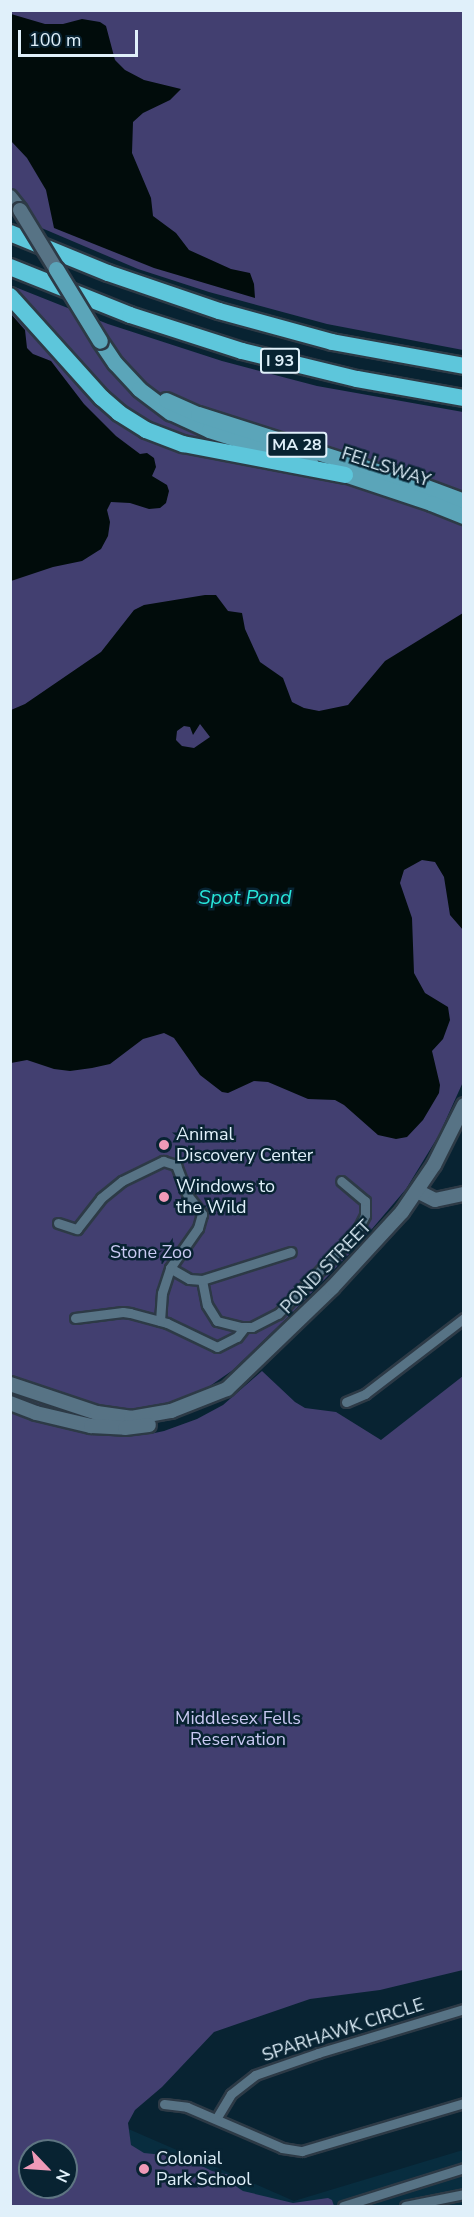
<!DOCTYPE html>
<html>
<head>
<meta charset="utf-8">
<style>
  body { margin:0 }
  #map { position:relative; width:474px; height:2217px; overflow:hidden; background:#082332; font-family:"Nunito Sans",sans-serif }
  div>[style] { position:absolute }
  .built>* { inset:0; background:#082d3f }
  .green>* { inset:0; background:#423f70 }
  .water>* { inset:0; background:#010c0b }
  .roads { filter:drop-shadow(2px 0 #2d3a46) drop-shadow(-2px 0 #2d3a46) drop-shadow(0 2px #2d3a46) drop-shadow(0 -2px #2d3a46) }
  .street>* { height:9px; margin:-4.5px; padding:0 4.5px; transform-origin:4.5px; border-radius:4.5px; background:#577385 }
  .secondary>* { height:14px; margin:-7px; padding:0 7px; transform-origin:7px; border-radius:7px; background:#577385 }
  .primary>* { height:15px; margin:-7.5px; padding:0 7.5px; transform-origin:7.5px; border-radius:7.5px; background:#5ba5b9 }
  .highway>* { height:16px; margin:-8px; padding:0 8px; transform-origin:8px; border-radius:8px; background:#5dc6db }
  .bridges { filter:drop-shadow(2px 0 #2d3a46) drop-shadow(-2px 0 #2d3a46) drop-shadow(0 2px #2d3a46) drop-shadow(0 -2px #2d3a46) }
  .secondary-bridge>* { height:14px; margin:-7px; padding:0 7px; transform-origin:7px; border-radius:7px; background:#577385 }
  .primary-bridge>* { height:15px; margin:-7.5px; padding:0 7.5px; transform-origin:7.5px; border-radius:7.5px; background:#5ba5b9 }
  .dots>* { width:16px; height:16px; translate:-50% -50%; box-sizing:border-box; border:3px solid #082332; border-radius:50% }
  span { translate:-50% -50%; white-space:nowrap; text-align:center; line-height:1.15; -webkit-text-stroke:5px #082332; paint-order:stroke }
  .shield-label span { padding:2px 4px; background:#082332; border:2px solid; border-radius:4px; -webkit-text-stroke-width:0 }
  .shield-label { font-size:16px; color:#e0f0fa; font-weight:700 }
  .street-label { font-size:18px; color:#e0f0fa }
  .poi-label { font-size:18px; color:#e0f0fa }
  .left { translate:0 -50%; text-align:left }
  .park-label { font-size:18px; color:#c9c9f2 }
  .water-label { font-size:20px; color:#27e6da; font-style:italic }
  .frame { position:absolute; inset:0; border:12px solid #e0f0fa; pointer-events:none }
  .north { position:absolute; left:18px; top:2139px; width:60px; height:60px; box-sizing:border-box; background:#082332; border:2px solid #5e7582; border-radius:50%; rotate:115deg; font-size:16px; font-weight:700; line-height:24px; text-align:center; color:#e0f0fa }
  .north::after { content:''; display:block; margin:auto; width:21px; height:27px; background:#ef9ab8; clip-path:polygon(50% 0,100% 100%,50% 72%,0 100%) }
  .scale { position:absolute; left:18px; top:30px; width:120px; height:27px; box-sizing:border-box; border:3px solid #e0f0fa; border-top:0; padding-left:8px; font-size:18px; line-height:21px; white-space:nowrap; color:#e0f0fa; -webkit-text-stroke:4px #082332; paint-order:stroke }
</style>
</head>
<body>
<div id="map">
  <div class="built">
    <div style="clip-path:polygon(117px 2124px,294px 2201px,463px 2150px,463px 2206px,11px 2206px,30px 2187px,66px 2187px)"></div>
  </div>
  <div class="green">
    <div style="clip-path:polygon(11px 11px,463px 11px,463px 350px,327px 324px,209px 292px,138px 269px,11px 215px)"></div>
    <div style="clip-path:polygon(evenodd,10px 285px,108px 324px,222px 361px,317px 386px,463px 412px,463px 1082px,439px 1135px,406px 1189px,360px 1243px,290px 1315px,233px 1370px,207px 1388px,167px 1403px,130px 1410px,150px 1434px,164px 1431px,197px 1419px,223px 1405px,262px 1371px,295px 1402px,305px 1408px,336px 1412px,381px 1440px,463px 1376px,463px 1970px,380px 1990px,310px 1999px,214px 2032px,162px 2087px,135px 2110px,128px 2123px,131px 2145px,144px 2153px,183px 2157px,212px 2171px,229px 2175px,234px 2185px,243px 2191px,293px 2203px,328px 2198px,332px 2200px,334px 2206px,11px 2206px,10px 285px,30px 2151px,66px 2151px,66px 2187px,30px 2187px,30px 2151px)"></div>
  </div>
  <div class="water">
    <div style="clip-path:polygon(11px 14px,45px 24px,63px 24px,82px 19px,100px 22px,106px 26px,115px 60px,125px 70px,144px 80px,181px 89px,170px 100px,143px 113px,133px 122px,132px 153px,151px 198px,153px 216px,176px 233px,189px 250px,231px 269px,250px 273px,254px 284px,255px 298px,154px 268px,54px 228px,46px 190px,27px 158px,11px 141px)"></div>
    <div style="clip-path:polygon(11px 314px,25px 330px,27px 348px,33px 354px,51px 361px,84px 404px,116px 436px,140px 454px,147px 453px,154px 458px,156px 467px,152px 476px,167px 485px,169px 491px,166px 503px,160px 508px,149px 509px,130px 503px,111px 502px,107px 510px,110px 522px,108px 536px,101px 549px,82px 561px,53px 567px,11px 581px)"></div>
    <div style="clip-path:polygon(evenodd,205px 595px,216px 595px,228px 611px,242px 613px,245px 629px,260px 662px,283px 678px,292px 702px,304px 708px,319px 711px,348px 705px,385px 661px,463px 613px,463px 930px,450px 915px,444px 877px,435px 862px,422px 860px,404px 870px,400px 883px,412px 918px,414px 973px,425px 993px,448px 1007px,450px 1020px,443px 1039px,432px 1051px,440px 1085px,439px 1093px,423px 1120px,407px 1137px,396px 1139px,378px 1135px,344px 1105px,335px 1100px,308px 1099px,268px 1082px,254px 1081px,228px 1093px,222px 1092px,200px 1075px,174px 1038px,164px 1033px,143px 1039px,110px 1064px,92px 1068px,70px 1071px,54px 1069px,27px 1060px,11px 1063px,11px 710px,25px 704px,101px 652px,134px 610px,144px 605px,205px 595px,200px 724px,210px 737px,194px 748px,182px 746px,176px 740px,177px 731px,184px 726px,190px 727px,193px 735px,200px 724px)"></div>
  </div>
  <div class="roads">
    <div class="street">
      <div style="left:58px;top:1223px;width:20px;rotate:18deg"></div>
      <div style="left:77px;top:1229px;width:39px;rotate:-52deg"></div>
      <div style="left:101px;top:1198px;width:27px;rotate:-39deg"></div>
      <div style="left:122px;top:1181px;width:46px;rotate:-26deg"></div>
      <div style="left:163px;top:1161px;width:14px;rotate:17deg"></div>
      <div style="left:176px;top:1165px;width:33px;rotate:69deg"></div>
      <div style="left:188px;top:1196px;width:23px;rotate:52deg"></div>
      <div style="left:202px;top:1214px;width:15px;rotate:106deg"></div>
      <div style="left:198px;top:1228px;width:49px;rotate:125deg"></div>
      <div style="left:170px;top:1268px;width:22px;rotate:30deg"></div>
      <div style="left:189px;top:1279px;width:13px;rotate:4deg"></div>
      <div style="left:202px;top:1280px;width:25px;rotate:79deg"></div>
      <div style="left:207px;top:1305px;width:19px;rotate:58deg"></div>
      <div style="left:217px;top:1321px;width:25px;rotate:14deg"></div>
      <div style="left:241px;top:1327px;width:11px"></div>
      <div style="left:252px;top:1327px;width:29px;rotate:-27deg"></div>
      <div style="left:278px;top:1314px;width:112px;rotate:-46.1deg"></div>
      <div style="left:356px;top:1233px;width:20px;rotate:-63deg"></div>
      <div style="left:365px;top:1215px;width:14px;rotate:-90deg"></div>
      <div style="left:365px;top:1201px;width:31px;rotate:-140deg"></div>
      <div style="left:202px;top:1280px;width:93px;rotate:-17.5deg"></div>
      <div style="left:75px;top:1318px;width:48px;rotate:-7.1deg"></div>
      <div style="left:123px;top:1312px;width:7px;rotate:8deg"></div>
      <div style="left:130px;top:1313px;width:38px;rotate:15deg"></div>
      <div style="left:167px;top:1323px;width:55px;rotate:25.6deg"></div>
      <div style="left:217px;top:1347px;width:22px;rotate:-27deg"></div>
      <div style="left:237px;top:1337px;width:11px;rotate:-52deg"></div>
      <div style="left:160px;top:1321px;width:28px;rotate:-86deg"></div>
      <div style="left:162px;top:1293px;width:26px;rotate:-72deg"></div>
      <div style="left:346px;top:1402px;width:21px;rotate:-23deg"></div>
      <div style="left:365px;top:1394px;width:125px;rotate:-37.5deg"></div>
      <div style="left:164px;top:2104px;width:23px;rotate:7deg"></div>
      <div style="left:187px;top:2107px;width:103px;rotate:23.3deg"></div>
      <div style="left:282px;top:2148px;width:20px;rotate:9deg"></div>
      <div style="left:302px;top:2151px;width:169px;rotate:-16.5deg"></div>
      <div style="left:216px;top:2119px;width:29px;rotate:-59deg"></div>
      <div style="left:231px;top:2094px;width:31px;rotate:-38deg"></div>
      <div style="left:255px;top:2075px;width:67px;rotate:-19.2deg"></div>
      <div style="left:318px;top:2053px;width:152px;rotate:-16.8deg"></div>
      <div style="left:343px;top:2206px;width:127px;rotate:-17.4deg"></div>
      <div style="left:405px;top:2206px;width:60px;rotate:-11.5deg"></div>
    </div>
    <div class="secondary">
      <div style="left:10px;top:197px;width:16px;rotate:52deg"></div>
      <div style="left:417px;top:1191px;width:20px;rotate:27deg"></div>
      <div style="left:435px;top:1200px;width:30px;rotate:-12deg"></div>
      <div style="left:10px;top:1384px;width:92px;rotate:18.4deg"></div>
      <div style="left:97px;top:1413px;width:34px;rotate:8deg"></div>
      <div style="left:131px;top:1418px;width:41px;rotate:-9.9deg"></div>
      <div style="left:171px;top:1411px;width:60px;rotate:-21.4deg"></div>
      <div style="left:227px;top:1389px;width:146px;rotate:-43.9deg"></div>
      <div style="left:332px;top:1288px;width:103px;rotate:-47.4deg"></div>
      <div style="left:402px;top:1212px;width:57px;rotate:-55.8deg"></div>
      <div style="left:434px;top:1165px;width:67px;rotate:-63.4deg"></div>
      <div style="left:10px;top:1403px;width:28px;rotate:21deg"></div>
      <div style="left:36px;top:1413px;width:57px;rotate:13.3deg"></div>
      <div style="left:91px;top:1426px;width:34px;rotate:3deg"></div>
      <div style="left:125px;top:1428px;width:24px;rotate:-7deg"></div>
    </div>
    <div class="primary">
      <div style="left:100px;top:341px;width:27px;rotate:56deg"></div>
      <div style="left:115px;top:363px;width:35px;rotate:47deg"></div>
      <div style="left:139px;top:389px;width:39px;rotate:37deg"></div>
      <div style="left:170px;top:412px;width:43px;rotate:24.8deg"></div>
      <div style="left:209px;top:430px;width:106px;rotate:17.6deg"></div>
      <div style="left:166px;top:400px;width:35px;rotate:24deg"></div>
      <div style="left:198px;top:414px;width:234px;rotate:17.7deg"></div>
      <div style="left:421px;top:485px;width:46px;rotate:20.4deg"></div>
      <div style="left:335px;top:471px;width:101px;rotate:18.4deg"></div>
      <div style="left:431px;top:503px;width:35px;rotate:22deg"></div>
    </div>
    <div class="highway">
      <div style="left:10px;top:233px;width:106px;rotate:22.2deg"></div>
      <div style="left:108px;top:273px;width:117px;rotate:18.9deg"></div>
      <div style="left:219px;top:311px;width:117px;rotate:15.3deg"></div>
      <div style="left:332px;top:342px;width:134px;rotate:10.3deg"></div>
      <div style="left:10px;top:267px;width:129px;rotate:21.8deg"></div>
      <div style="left:130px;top:315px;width:118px;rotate:17.8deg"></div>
      <div style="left:242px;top:351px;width:118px;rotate:13.7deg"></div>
      <div style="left:357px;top:379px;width:109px;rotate:10.1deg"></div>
      <div style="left:10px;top:296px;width:137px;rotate:48deg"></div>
      <div style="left:102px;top:398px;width:23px;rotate:41deg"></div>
      <div style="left:119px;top:413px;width:32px;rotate:32deg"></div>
      <div style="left:146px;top:430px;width:40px;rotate:21deg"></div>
      <div style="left:183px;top:444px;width:165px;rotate:10.8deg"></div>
    </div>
  </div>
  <div class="bridges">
    <div class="secondary-bridge">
      <div style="left:20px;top:210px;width:69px;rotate:58.6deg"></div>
    </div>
    <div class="primary-bridge">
      <div style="left:56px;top:269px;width:84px;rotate:58.6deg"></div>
    </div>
  </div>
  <div class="dots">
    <div style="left:164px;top:1145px;background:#ef9ab8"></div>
    <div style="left:164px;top:1197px;background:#ef9ab8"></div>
    <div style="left:144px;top:2169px;background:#ef9ab8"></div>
  </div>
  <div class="shield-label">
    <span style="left:280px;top:361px">I 93</span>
    <span style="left:297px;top:445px">MA 28</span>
  </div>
  <div class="street-label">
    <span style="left:386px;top:467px;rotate:18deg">FELLSWAY</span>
    <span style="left:326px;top:1267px;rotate:-46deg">POND STREET</span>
    <span style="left:343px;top:2030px;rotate:-18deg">SPARHAWK CIRCLE</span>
  </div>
  <div class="poi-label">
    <span class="left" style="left:176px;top:1145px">Animal<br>Discovery Center</span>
    <span class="left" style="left:176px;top:1197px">Windows to<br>the Wild</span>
    <span class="left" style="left:156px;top:2169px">Colonial<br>Park School</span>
  </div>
  <div class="park-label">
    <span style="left:151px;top:1252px">Stone Zoo</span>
    <span style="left:238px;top:1729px">Middlesex Fells<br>Reservation</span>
  </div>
  <div class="water-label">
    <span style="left:245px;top:897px">Spot Pond</span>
  </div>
  <div class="frame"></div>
  <div class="north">N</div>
  <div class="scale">100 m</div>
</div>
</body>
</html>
